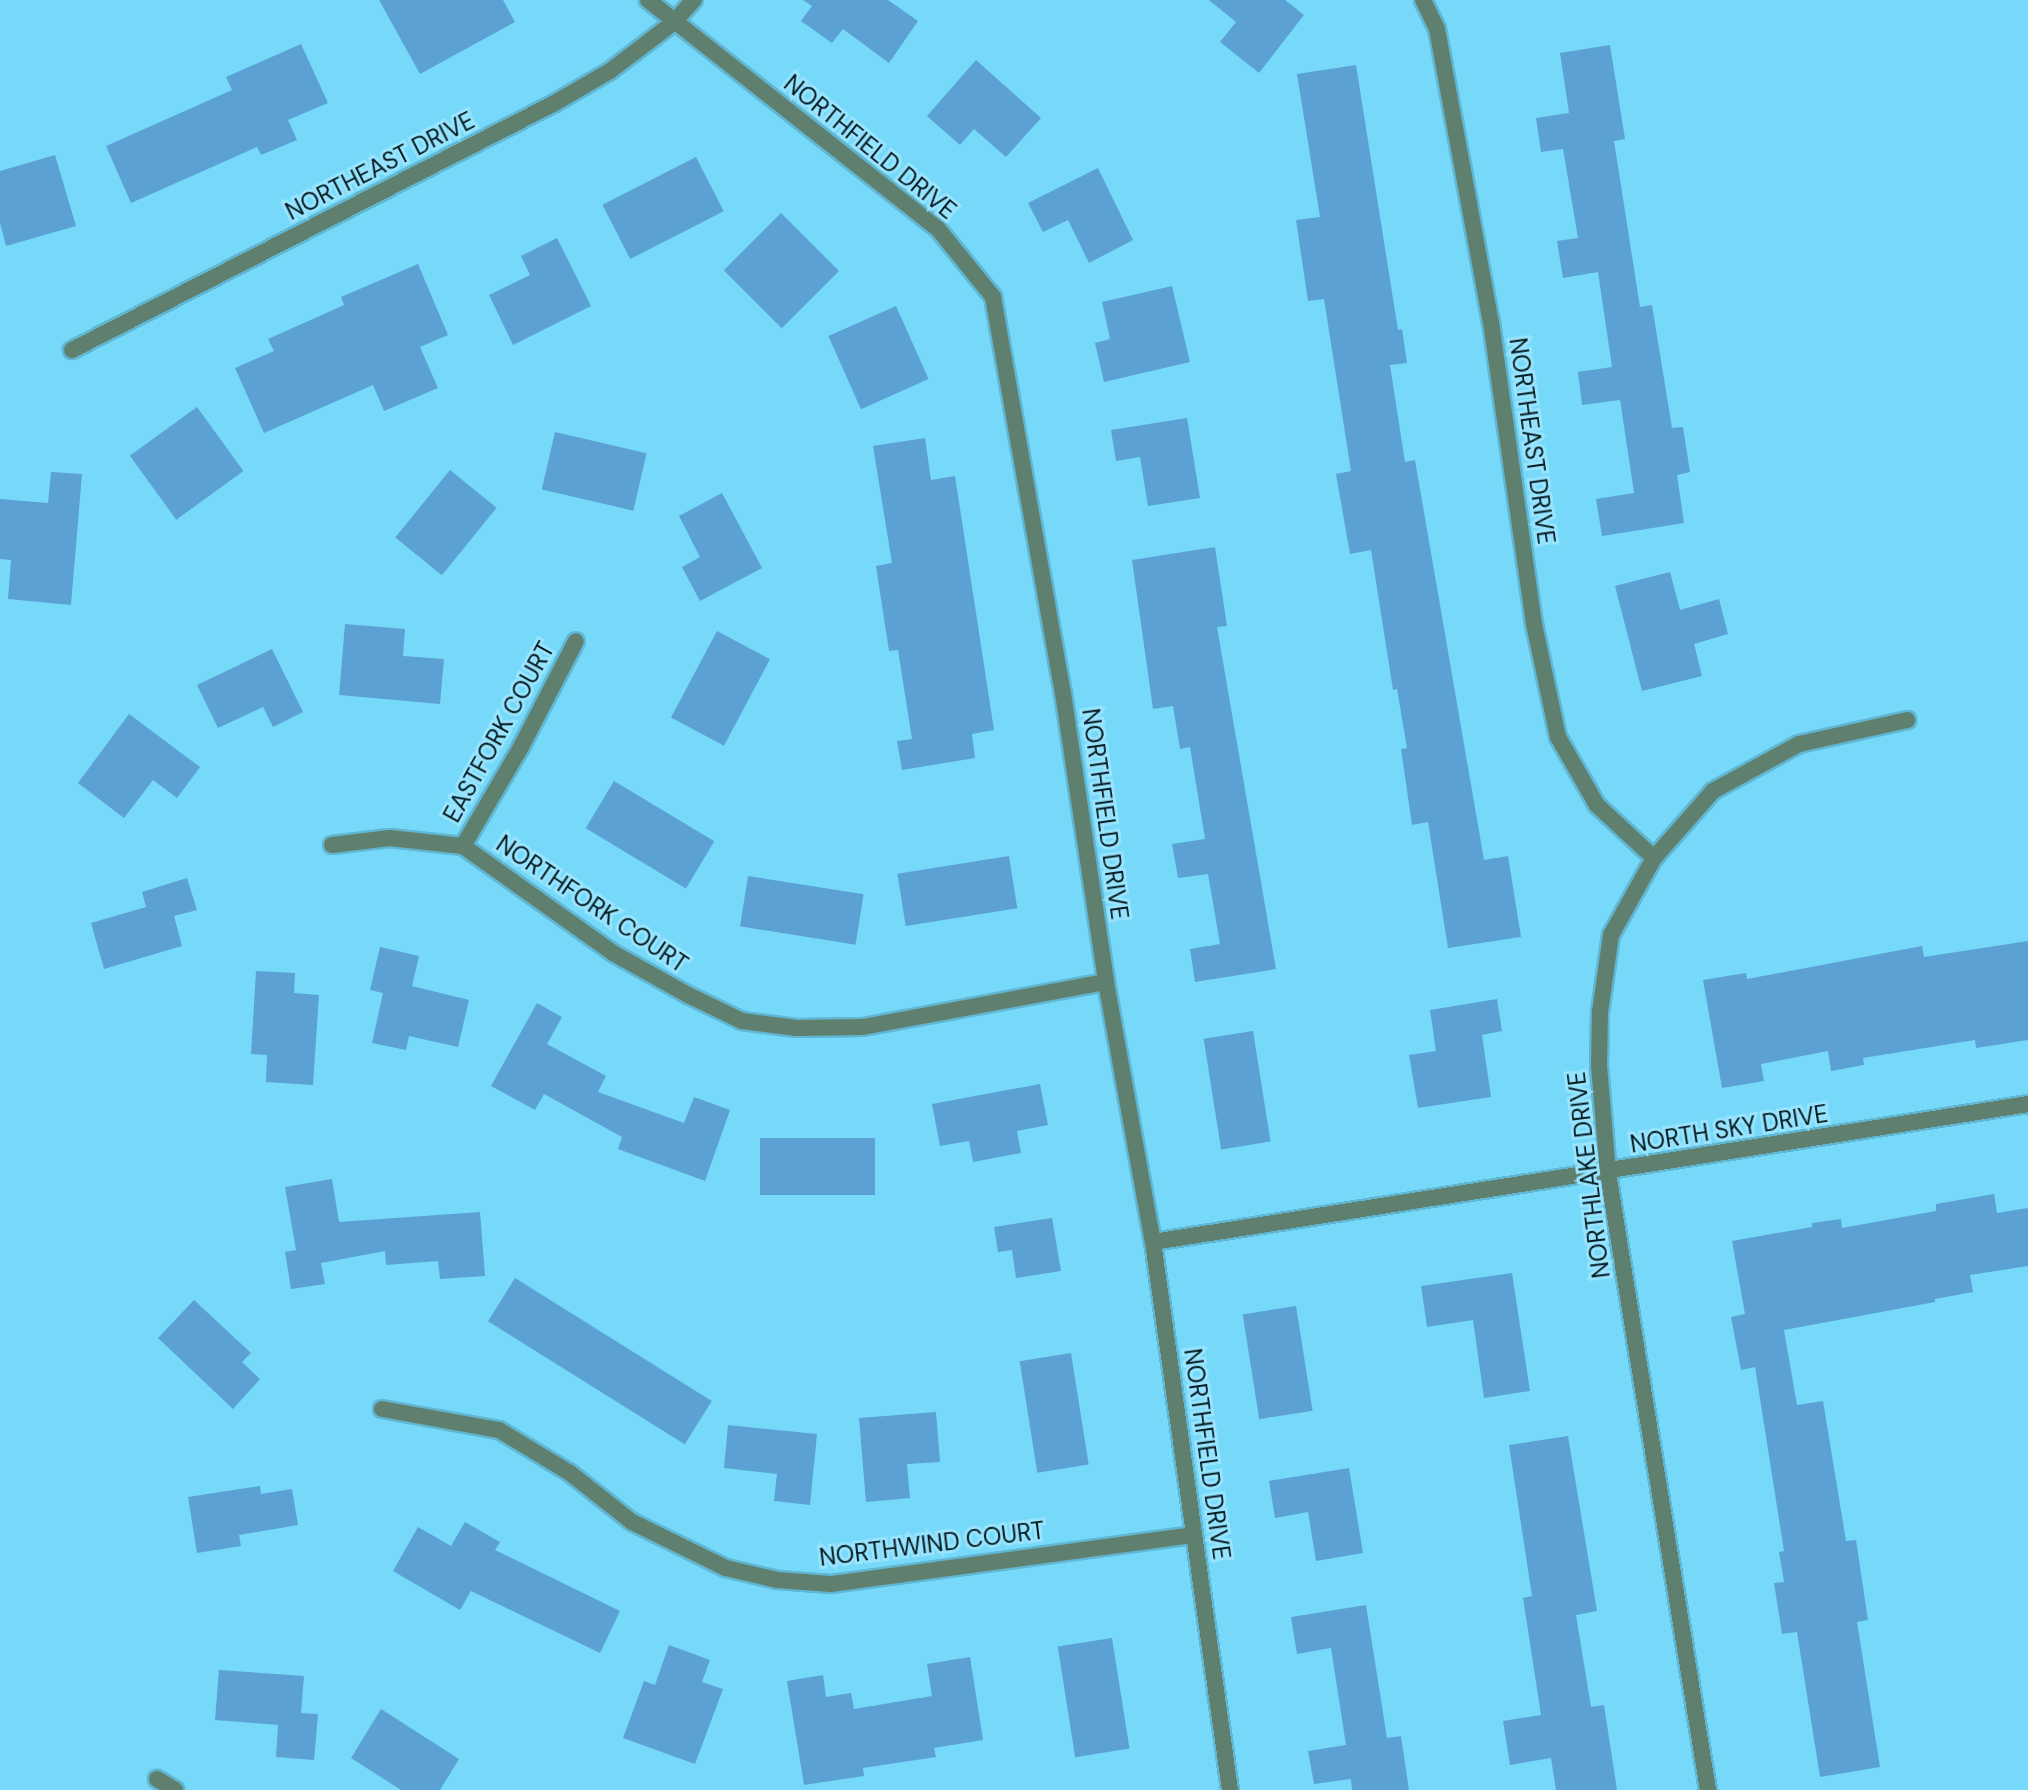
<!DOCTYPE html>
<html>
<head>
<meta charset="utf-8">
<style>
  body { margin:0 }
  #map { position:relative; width:2028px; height:1790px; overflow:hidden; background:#76d9f9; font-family:"DM Sans",sans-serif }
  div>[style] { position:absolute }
  .building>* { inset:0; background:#5ba1d3; transform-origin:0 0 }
  .roads { filter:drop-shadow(2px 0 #61b6d2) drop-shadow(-2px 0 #61b6d2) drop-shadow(0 2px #61b6d2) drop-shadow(0 -2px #61b6d2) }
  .minor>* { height:16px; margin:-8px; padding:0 8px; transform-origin:8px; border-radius:8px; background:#5f806f }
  span { translate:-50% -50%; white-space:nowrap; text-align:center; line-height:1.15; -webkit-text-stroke:6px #98e4fe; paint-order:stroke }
  .street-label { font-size:24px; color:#03181e }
</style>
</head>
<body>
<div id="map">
  <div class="building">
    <div style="clip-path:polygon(379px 0,503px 0,515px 22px,420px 74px)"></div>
    <div style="clip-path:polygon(803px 0,888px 0,918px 21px,889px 63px,843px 29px,832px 43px,801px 21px,812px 6px)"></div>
    <div style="clip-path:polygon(1209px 0,1285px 0,1304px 15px,1259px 73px,1220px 42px,1236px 22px)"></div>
    <div style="clip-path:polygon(301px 44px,328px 103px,288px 120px,297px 140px,261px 155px,257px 147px,131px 203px,106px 146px,232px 90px,226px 77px)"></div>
    <div style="clip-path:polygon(1610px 45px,1625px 139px,1614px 141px,1640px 307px,1652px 305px,1672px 428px,1683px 427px,1690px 472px,1677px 475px,1684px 523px,1602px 536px,1596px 499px,1634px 493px,1620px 400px,1582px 405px,1578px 372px,1612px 367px,1598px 272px,1563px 278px,1557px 241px,1578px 238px,1563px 149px,1541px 152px,1536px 118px,1569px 113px,1560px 53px)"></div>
    <div style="clip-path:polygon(976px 60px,1041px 118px,1006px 157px,974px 129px,960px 145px,927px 116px)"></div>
    <div style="clip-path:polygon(1356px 65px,1398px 330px,1402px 329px,1407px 363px,1390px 365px,1405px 462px,1415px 460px,1484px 860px,1508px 856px,1521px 937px,1448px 948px,1428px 822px,1412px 825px,1401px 749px,1407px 748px,1397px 689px,1393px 690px,1371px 550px,1350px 554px,1336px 474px,1351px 471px,1324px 299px,1308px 301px,1296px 220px,1320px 217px,1297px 74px)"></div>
    <div style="clip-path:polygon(55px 155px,76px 226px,6px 246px,0 223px,0 171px)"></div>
    <div style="left:696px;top:157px;width:61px;height:105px;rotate:63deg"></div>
    <div style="clip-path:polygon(1098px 168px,1133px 240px,1089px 263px,1068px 220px,1043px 232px,1028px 203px)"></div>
    <div style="left:781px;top:213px;width:82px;height:81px;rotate:45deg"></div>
    <div style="clip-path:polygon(557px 238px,591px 306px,513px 345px,489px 295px,530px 275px,521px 256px)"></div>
    <div style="clip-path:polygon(418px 264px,448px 335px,420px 347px,438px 388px,384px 411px,373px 385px,264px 433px,235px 368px,274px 351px,268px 339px,344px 305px,341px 297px)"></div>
    <div style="clip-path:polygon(1172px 286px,1190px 362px,1104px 382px,1095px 343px,1110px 339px,1102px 302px)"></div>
    <div style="left:896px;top:306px;width:80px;height:74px;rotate:66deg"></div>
    <div style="left:197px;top:407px;width:79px;height:83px;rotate:54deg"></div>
    <div style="clip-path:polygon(1187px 418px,1200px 498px,1148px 506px,1140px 457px,1116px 461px,1111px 430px)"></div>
    <div style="left:555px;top:432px;width:94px;height:59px;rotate:13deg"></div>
    <div style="clip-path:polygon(925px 438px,931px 480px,955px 476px,994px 730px,972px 734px,975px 758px,902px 770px,897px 741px,912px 739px,898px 650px,889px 651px,876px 566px,892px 563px,873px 446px)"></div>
    <div style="left:450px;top:470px;width:60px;height:87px;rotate:39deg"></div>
    <div style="clip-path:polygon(51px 472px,82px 474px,71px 605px,8px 599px,11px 560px,0 559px,0 499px,48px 503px)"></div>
    <div style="clip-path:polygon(722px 493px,762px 568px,700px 601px,682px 567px,700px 557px,679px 516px)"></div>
    <div style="clip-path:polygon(1215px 547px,1227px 626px,1217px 627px,1276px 969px,1195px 982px,1190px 949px,1220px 944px,1208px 874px,1178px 878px,1172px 844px,1205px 839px,1190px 747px,1180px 749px,1173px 706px,1153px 709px,1132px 560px)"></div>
    <div style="clip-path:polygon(1670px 572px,1680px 610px,1719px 599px,1728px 634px,1694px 644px,1702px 676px,1642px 691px,1615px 586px)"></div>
    <div style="clip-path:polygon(345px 624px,405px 629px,403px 656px,444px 659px,440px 704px,339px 695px)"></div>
    <div style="left:717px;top:631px;width:60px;height:98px;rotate:28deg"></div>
    <div style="clip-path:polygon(272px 649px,303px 712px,273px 727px,263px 707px,218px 728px,197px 685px)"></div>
    <div style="clip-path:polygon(129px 714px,200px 767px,177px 798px,153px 780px,124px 818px,78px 783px)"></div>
    <div style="left:614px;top:781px;width:117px;height:55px;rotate:31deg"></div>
    <div style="left:1009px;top:856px;width:53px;height:113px;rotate:81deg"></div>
    <div style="left:748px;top:876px;width:117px;height:51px;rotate:9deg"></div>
    <div style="clip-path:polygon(187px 878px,197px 910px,174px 916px,182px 946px,104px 969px,91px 923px,146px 907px,142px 892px)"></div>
    <div style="clip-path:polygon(2028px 941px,2028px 1040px,1976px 1048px,1975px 1040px,1863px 1058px,1864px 1065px,1831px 1071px,1828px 1051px,1761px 1064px,1764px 1081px,1722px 1088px,1703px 980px,1746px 973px,1747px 979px,1922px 946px,1924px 957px)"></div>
    <div style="clip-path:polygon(380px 947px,419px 956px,412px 986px,469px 1000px,458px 1047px,409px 1036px,406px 1050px,372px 1043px,383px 993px,370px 990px)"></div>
    <div style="clip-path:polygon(256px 971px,295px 973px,294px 993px,319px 995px,313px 1085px,266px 1082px,267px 1055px,251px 1054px)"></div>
    <div style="clip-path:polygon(1497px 999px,1502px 1031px,1482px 1035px,1491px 1097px,1418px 1108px,1409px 1055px,1436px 1051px,1430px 1010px)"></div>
    <div style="clip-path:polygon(537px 1003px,562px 1017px,547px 1044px,606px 1076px,598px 1092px,684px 1123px,694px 1097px,730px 1110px,705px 1181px,618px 1149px,622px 1137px,544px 1094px,535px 1110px,491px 1086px)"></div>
    <div style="left:1253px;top:1031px;width:112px;height:50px;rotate:81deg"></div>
    <div style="clip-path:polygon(1040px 1084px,1048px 1125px,1017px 1131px,1021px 1153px,973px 1162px,969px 1141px,940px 1146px,932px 1104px)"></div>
    <div style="left:760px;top:1138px;width:115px;height:57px"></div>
    <div style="clip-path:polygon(332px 1179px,339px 1222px,480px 1212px,485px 1276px,440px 1279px,438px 1261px,386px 1265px,385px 1251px,321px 1263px,325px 1284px,291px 1289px,285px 1252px,296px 1250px,285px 1187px)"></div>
    <div style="clip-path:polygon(1994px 1194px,1997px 1213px,2028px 1208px,2028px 1266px,1970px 1275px,1973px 1292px,1935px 1299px,1935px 1302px,1784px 1330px,1797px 1405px,1823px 1401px,1846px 1541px,1856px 1540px,1868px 1620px,1857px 1622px,1880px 1767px,1820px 1777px,1797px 1632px,1782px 1634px,1774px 1583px,1784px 1582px,1779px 1552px,1784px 1551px,1755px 1367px,1741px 1370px,1731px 1317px,1745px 1314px,1732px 1241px,1812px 1227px,1812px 1223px,1841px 1219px,1842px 1228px,1936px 1211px,1936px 1204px)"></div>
    <div style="clip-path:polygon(1052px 1218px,1061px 1271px,1016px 1278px,1012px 1250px,998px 1252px,994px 1227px)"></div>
    <div style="clip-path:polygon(1512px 1273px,1530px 1391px,1484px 1398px,1473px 1320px,1427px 1327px,1421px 1286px)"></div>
    <div style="left:515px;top:1278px;width:232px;height:51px;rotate:32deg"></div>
    <div style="clip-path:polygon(194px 1300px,251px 1353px,242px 1362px,260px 1379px,233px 1409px,158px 1338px)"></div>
    <div style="left:1296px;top:1306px;width:106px;height:54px;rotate:81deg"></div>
    <div style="left:1071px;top:1353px;width:113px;height:52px;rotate:81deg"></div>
    <div style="clip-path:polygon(936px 1412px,940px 1462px,907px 1464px,910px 1498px,866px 1502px,859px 1418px)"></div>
    <div style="clip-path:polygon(728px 1425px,817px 1434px,810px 1505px,774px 1501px,777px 1474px,724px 1468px)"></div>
    <div style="clip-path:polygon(1568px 1436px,1597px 1611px,1576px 1615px,1591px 1707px,1604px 1705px,1617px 1790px,1556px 1790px,1551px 1758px,1510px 1765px,1503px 1721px,1541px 1715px,1523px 1598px,1532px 1596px,1509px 1445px)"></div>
    <div style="clip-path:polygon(1349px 1468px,1363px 1553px,1316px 1561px,1308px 1512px,1275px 1518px,1269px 1481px)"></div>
    <div style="clip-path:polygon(260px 1486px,261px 1494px,292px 1489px,298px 1525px,239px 1535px,241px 1546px,197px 1553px,188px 1497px)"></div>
    <div style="clip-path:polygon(465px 1522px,500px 1542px,495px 1550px,620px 1611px,600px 1653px,471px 1591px,460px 1610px,393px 1571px,418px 1527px,451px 1546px)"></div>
    <div style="clip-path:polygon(1366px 1605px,1387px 1738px,1401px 1736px,1409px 1790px,1352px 1790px,1351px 1779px,1314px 1784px,1308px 1751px,1346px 1745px,1331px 1648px,1297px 1654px,1291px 1617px)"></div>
    <div style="left:1112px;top:1638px;width:112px;height:55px;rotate:81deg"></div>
    <div style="clip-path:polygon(669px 1645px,710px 1660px,702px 1682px,723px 1689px,695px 1764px,623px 1738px,644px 1681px,655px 1685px)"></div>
    <div style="clip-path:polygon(970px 1657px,983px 1740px,934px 1748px,936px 1757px,863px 1768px,864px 1776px,804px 1785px,787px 1681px,823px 1675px,826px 1697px,851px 1693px,854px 1709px,932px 1696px,927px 1664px)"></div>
    <div style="clip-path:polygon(219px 1670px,304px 1676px,301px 1713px,318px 1714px,314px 1760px,276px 1757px,278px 1725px,215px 1720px)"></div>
    <div style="clip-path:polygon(381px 1709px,459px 1759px,440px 1790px,401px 1790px,351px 1758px)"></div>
  </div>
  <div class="roads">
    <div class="minor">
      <div style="left:648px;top:0;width:370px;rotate:38.3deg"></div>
      <div style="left:938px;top:229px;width:87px;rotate:51deg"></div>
      <div style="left:993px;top:297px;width:402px;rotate:80deg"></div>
      <div style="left:1063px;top:693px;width:292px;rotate:81.5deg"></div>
      <div style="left:1106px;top:982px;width:264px;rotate:79.8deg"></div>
      <div style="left:1153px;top:1242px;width:553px;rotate:82deg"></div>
      <div style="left:1423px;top:0;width:32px;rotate:64deg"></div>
      <div style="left:1437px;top:29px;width:298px;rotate:79.6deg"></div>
      <div style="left:1491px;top:322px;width:305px;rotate:81.9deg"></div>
      <div style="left:1534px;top:624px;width:116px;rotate:78deg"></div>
      <div style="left:1558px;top:737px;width:78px;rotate:60.2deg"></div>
      <div style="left:1597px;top:805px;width:78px;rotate:42.9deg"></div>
      <div style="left:72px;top:350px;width:540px;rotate:-27.09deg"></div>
      <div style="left:553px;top:104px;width:66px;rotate:-30.1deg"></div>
      <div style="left:610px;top:71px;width:81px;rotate:-37.4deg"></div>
      <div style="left:674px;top:22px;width:30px;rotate:-48deg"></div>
      <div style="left:332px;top:845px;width:58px;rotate:-6.9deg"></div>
      <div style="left:390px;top:838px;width:73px;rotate:6.3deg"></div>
      <div style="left:463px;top:846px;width:184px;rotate:35.5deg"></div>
      <div style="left:613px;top:953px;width:86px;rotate:29.2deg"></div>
      <div style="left:688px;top:995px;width:60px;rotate:25.7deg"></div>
      <div style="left:742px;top:1021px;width:55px;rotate:7.3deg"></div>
      <div style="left:797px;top:1028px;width:66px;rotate:-0.9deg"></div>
      <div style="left:863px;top:1027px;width:247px;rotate:-10.5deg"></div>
      <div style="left:463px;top:846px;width:115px;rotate:-59.6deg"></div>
      <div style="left:521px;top:747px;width:119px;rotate:-62.6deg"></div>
      <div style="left:1153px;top:1242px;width:886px;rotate:-8.96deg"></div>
      <div style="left:382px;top:1409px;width:119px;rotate:10.2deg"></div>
      <div style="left:499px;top:1430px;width:83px;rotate:31.2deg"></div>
      <div style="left:570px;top:1473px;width:79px;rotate:38.3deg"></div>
      <div style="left:632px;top:1522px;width:105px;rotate:26.1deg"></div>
      <div style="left:726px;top:1568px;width:52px;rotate:13.2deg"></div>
      <div style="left:777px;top:1580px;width:54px;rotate:4.2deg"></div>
      <div style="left:831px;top:1584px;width:366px;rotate:-7.7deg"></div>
      <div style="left:157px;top:1779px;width:21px;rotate:31deg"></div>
      <div style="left:1708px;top:1790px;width:625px;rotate:-99.21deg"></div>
      <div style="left:1608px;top:1173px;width:108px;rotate:-94.8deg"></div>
      <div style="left:1599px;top:1065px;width:53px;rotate:-88.9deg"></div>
      <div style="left:1600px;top:1012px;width:78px;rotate:-81.9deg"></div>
      <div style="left:1611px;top:935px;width:88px;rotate:-60.8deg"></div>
      <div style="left:1654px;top:858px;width:89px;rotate:-48.6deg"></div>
      <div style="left:1713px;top:791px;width:98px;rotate:-28.7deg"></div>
      <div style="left:1799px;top:744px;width:111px;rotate:-12.5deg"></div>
    </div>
  </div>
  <div class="street-label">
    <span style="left:870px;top:147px;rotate:39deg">NORTHFIELD DRIVE</span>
    <span style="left:380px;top:166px;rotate:-27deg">NORTHEAST DRIVE</span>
    <span style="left:1532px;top:441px;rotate:82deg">NORTHEAST DRIVE</span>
    <span style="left:499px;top:732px;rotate:-61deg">EASTFORK COURT</span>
    <span style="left:1105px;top:814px;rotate:82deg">NORTHFIELD DRIVE</span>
    <span style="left:592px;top:904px;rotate:34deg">NORTHFORK COURT</span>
    <span style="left:1729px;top:1129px;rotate:-9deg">NORTH SKY DRIVE</span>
    <span style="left:1589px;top:1175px;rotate:-97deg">NORTHLAKE DRIVE</span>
    <span style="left:1207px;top:1454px;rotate:82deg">NORTHFIELD DRIVE</span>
    <span style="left:932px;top:1544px;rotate:-7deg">NORTHWIND COURT</span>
  </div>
</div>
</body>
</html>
